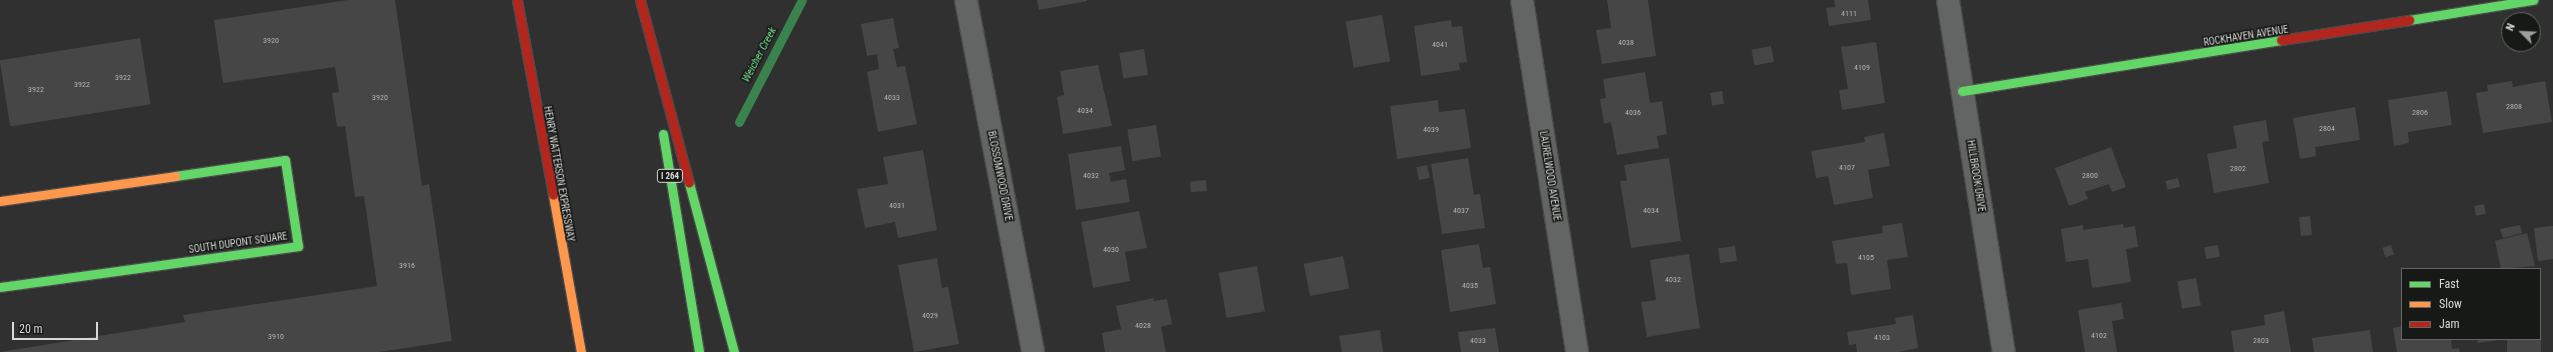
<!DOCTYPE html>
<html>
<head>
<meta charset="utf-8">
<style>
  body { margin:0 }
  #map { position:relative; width:2553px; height:352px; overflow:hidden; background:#2f302f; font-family:"Roboto Condensed",sans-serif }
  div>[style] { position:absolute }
  .stream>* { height:9px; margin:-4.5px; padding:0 4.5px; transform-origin:4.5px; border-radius:4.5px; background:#3b834e }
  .building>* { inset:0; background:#454645; transform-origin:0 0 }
  .roads { filter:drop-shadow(1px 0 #4a4b4a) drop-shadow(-1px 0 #4a4b4a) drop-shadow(0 1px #4a4b4a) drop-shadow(0 -1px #4a4b4a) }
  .street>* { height:22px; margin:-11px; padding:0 11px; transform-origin:11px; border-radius:11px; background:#636564 }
  .fast>* { height:9px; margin:-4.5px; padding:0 4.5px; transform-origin:4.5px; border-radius:4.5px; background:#63d668 }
  .slow>* { height:9px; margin:-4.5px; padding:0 4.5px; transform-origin:4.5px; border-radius:4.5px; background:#ff974d }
  .jam>* { height:9px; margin:-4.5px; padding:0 4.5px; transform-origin:4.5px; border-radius:4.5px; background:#b3261e }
  span { translate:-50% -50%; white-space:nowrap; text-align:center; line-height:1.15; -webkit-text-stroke:3px #171917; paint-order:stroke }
  .number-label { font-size:8px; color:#b2b4b2 }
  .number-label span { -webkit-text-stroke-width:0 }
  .shield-label span { padding:1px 3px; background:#171917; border:1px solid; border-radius:3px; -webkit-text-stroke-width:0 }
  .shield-label { font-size:9px; color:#d7d9d7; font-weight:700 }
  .street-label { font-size:10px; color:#d7d9d7 }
  .water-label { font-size:11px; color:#7be494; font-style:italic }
  .legend { position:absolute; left:2401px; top:268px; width:140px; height:72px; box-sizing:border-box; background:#171917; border:1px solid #646664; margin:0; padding:5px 7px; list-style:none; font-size:12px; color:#d7d9d7 }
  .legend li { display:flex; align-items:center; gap:8px; height:20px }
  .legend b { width:20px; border:1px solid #646664 }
  .north { position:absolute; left:2501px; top:12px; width:40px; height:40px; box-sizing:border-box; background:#171917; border:1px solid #646664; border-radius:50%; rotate:294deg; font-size:11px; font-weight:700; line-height:16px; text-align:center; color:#d7d9d7 }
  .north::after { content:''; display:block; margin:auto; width:14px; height:18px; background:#9c9e9c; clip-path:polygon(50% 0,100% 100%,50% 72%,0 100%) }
  .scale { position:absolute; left:12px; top:322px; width:86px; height:18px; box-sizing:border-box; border:2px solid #d7d9d7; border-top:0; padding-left:5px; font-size:12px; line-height:14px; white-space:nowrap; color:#d7d9d7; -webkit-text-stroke:3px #171917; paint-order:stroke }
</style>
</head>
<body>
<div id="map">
  <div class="stream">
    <div style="left:739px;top:122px;width:137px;rotate:-62.7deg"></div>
  </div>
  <div class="building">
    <div style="clip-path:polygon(348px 0,395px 0,422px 186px,429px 184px,452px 341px,379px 352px,0 352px,185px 322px,183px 315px,377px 286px,364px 196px,355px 197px,345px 126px,337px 127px,332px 93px,339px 92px,335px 67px,223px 83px,214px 20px)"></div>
    <div style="clip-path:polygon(1037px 0,1087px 0,1087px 1px,1039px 10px)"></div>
    <div style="clip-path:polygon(1607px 0,1648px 0,1656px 56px,1602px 64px,1596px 30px,1611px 28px)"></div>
    <div style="clip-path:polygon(1834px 0,1868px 0,1871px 20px,1829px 26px,1826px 8px,1835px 7px)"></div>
    <div style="left:1382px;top:15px;width:47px;height:37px;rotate:80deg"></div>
    <div style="clip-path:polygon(893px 18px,899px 48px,893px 49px,897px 67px,905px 66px,917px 124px,878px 132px,867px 72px,879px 69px,877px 54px,867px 56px,861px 24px)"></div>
    <div style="clip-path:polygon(1451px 20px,1452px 27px,1462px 26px,1467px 62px,1459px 63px,1460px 70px,1421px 76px,1414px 26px)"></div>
    <div style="left:140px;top:38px;width:67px;height:142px;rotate:81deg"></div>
    <div style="clip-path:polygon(1876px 42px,1885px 103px,1842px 110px,1839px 90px,1848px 89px,1841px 47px)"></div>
    <div style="left:1771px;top:46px;width:16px;height:20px;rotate:79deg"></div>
    <div style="left:1144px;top:49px;width:26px;height:25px;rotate:81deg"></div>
    <div style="clip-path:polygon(1098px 65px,1112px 126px,1063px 134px,1057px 97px,1064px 95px,1060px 71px)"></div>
    <div style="clip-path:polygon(1645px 72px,1650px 103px,1662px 101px,1667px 134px,1657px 136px,1659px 148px,1617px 155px,1611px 122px,1604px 124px,1600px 99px,1606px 98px,1603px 79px)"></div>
    <div style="clip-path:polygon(2512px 81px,2513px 87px,2545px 81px,2552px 122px,2483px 133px,2476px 93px,2488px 91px,2487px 85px)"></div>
    <div style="left:1722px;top:91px;width:13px;height:12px;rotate:81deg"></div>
    <div style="clip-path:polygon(2447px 91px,2452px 125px,2408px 132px,2409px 143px,2394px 146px,2388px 100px)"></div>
    <div style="clip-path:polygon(1438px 100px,1439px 112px,1465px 109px,1471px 148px,1397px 159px,1390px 106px)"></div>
    <div style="clip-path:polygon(2355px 107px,2360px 140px,2315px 147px,2316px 156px,2300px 159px,2293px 118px)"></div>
    <div style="clip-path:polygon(2266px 120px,2269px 141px,2262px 142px,2269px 183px,2214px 193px,2207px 154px,2237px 148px,2233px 126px)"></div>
    <div style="left:1156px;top:125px;width:32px;height:29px;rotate:81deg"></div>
    <div style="clip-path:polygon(1884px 133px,1890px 166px,1868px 170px,1873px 198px,1834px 205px,1828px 176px,1816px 178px,1811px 151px,1865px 142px,1864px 137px)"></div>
    <div style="clip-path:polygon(1121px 146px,1125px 170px,1109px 173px,1111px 182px,1126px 179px,1130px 202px,1076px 210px,1068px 154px)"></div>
    <div style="clip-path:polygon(2111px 147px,2126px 187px,2112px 192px,2109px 184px,2085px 192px,2088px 199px,2069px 206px,2055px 168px)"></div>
    <div style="clip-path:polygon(923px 150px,937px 230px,898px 238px,895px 222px,865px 228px,857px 189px,888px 184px,883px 157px)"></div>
    <div style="clip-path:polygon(1468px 158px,1474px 195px,1480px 194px,1485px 228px,1442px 234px,1431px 164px)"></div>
    <div style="clip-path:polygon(1669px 158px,1681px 241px,1631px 248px,1620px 181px,1627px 181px,1624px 165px)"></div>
    <div style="left:1427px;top:165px;width:13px;height:11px;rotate:77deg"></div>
    <div style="left:2178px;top:178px;width:9px;height:13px;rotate:77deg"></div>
    <div style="left:1206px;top:180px;width:11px;height:16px;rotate:85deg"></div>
    <div style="left:2484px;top:204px;width:10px;height:10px;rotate:79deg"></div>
    <div style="clip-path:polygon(1139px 211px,1147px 248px,1125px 252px,1130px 281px,1093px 288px,1081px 222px)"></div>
    <div style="left:2310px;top:216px;width:19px;height:11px;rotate:84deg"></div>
    <div style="clip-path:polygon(1902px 223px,1908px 257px,1887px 260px,1891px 289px,1851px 295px,1847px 263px,1836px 264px,1832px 241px,1883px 233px,1882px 226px)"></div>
    <div style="clip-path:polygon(2123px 224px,2124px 228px,2135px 226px,2138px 247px,2126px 249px,2131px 282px,2092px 288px,2088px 259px,2066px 262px,2061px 229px,2083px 225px,2083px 230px)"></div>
    <div style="clip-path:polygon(2520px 225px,2522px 233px,2503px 238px,2500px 229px)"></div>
    <div style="clip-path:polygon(2553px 226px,2553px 259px,2538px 261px,2534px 228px)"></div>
    <div style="clip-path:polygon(2527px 233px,2535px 266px,2501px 269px,2495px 241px)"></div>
    <div style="clip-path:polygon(1479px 244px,1483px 268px,1490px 267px,1496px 304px,1450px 312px,1441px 250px)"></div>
    <div style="left:2218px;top:245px;width:12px;height:14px;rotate:81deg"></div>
    <div style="left:2391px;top:245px;width:10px;height:9px;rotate:73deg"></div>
    <div style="left:1735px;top:246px;width:15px;height:17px;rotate:82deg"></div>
    <div style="clip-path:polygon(1689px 254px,1700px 328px,1647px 337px,1641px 302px,1656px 300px,1650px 260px)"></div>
    <div style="left:1343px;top:256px;width:33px;height:40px;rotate:79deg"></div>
    <div style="clip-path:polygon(937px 258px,942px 288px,948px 287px,959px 344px,914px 352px,898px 265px)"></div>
    <div style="left:1257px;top:266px;width:46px;height:39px;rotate:80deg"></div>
    <div style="left:2196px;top:278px;width:28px;height:19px;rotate:80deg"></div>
    <div style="clip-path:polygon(1154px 298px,1154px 301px,1167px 299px,1172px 324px,1161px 327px,1166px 352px,1105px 352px,1102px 333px,1121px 329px,1116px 306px)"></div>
    <div style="clip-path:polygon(2121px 303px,2124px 319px,2112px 321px,2117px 352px,2085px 352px,2078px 310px)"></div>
    <div style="clip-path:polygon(2284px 311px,2291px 352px,2234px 352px,2231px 331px,2265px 325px,2264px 315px)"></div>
    <div style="clip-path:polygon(1913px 315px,1918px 348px,1898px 352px,1857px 352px,1856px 344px,1849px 345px,1847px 332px,1896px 324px,1895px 318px)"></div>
    <div style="clip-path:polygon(2402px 326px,2402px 339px,2451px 339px,2452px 349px,2459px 348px,2460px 352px,2397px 352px,2393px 328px)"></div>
    <div style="clip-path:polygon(1495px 328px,1499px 352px,1461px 352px,1458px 332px)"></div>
    <div style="clip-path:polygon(1380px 330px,1383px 352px,1342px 352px,1339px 336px)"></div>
    <div style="clip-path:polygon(2370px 330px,2373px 352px,2314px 352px,2312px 338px)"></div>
    <div style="clip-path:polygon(2477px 339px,2498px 339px,2498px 340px,2478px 343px)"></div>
    <div style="left:2507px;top:339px;width:34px;height:13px"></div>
  </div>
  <div class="roads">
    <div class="street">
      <div style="left:966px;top:0;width:358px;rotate:79.2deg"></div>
      <div style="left:1522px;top:0;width:356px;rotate:81.1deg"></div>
      <div style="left:1948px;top:0;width:356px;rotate:81deg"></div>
    </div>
    <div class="fast">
      <div style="left:2409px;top:20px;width:126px;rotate:-9.2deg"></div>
      <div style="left:1962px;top:91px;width:323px;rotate:-9.1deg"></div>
      <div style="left:663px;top:134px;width:221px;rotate:80.6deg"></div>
      <div style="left:689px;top:183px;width:175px;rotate:75.1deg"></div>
      <div style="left:0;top:287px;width:301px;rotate:-7.8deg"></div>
      <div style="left:298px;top:246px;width:87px;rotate:-98.6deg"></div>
      <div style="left:285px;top:160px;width:111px;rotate:171.7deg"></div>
    </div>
    <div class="slow">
      <div style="left:553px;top:195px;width:159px;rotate:79.9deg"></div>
      <div style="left:0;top:201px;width:177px;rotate:-8.1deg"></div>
    </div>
    <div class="jam">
      <div style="left:517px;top:0;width:198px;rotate:79.5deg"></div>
      <div style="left:640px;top:0;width:189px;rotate:75deg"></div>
      <div style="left:2281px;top:40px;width:130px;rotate:-8.9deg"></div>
    </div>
  </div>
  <div class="number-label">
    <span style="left:1849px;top:14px">4111</span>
    <span style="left:271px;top:41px">3920</span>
    <span style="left:1626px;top:43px">4038</span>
    <span style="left:1440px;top:45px">4041</span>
    <span style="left:1862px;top:68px">4109</span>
    <span style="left:123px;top:78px">3922</span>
    <span style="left:82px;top:85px">3922</span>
    <span style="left:36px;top:90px">3922</span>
    <span style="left:380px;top:98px">3920</span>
    <span style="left:892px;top:98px">4033</span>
    <span style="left:2514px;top:107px">2808</span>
    <span style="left:1085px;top:111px">4034</span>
    <span style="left:1633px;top:113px">4036</span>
    <span style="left:2420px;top:113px">2806</span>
    <span style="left:2327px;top:129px">2804</span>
    <span style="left:1431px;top:130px">4039</span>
    <span style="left:1847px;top:168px">4107</span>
    <span style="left:2238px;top:169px">2802</span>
    <span style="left:1091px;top:176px">4032</span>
    <span style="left:2090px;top:176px">2800</span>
    <span style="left:897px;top:206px">4031</span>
    <span style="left:1461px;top:211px">4037</span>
    <span style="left:1651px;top:211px">4034</span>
    <span style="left:1111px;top:250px">4030</span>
    <span style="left:1866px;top:258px">4105</span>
    <span style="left:407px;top:266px">3916</span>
    <span style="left:1673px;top:280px">4032</span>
    <span style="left:1470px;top:286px">4035</span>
    <span style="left:930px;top:316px">4029</span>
    <span style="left:1143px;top:326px">4028</span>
    <span style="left:2099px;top:336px">4102</span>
    <span style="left:276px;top:337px">3910</span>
    <span style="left:1882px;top:338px">4103</span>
    <span style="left:1478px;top:341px">4033</span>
    <span style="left:2261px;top:341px">2803</span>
  </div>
  <div class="shield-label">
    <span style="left:670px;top:176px">I 264</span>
  </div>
  <div class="street-label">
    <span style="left:2246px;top:36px;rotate:-9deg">ROCKHAVEN AVENUE</span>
    <span style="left:559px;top:174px;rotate:80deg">HENRY WATTERSON EXPRESSWAY</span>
    <span style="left:1000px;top:176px;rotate:79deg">BLOSSOMWOOD DRIVE</span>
    <span style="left:1550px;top:176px;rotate:81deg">LAURELWOOD AVENUE</span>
    <span style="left:1976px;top:176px;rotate:81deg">HILLBROOK DRIVE</span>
    <span style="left:238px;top:243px;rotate:-8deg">SOUTH DUPONT SQUARE</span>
  </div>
  <div class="water-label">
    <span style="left:760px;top:55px;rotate:-62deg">Weicher Creek</span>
  </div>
  <ul class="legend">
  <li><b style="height:5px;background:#63d668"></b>Fast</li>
  <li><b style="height:5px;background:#ff974d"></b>Slow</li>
  <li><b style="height:5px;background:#b3261e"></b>Jam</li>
  </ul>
  <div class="north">N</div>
  <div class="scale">20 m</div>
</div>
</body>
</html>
